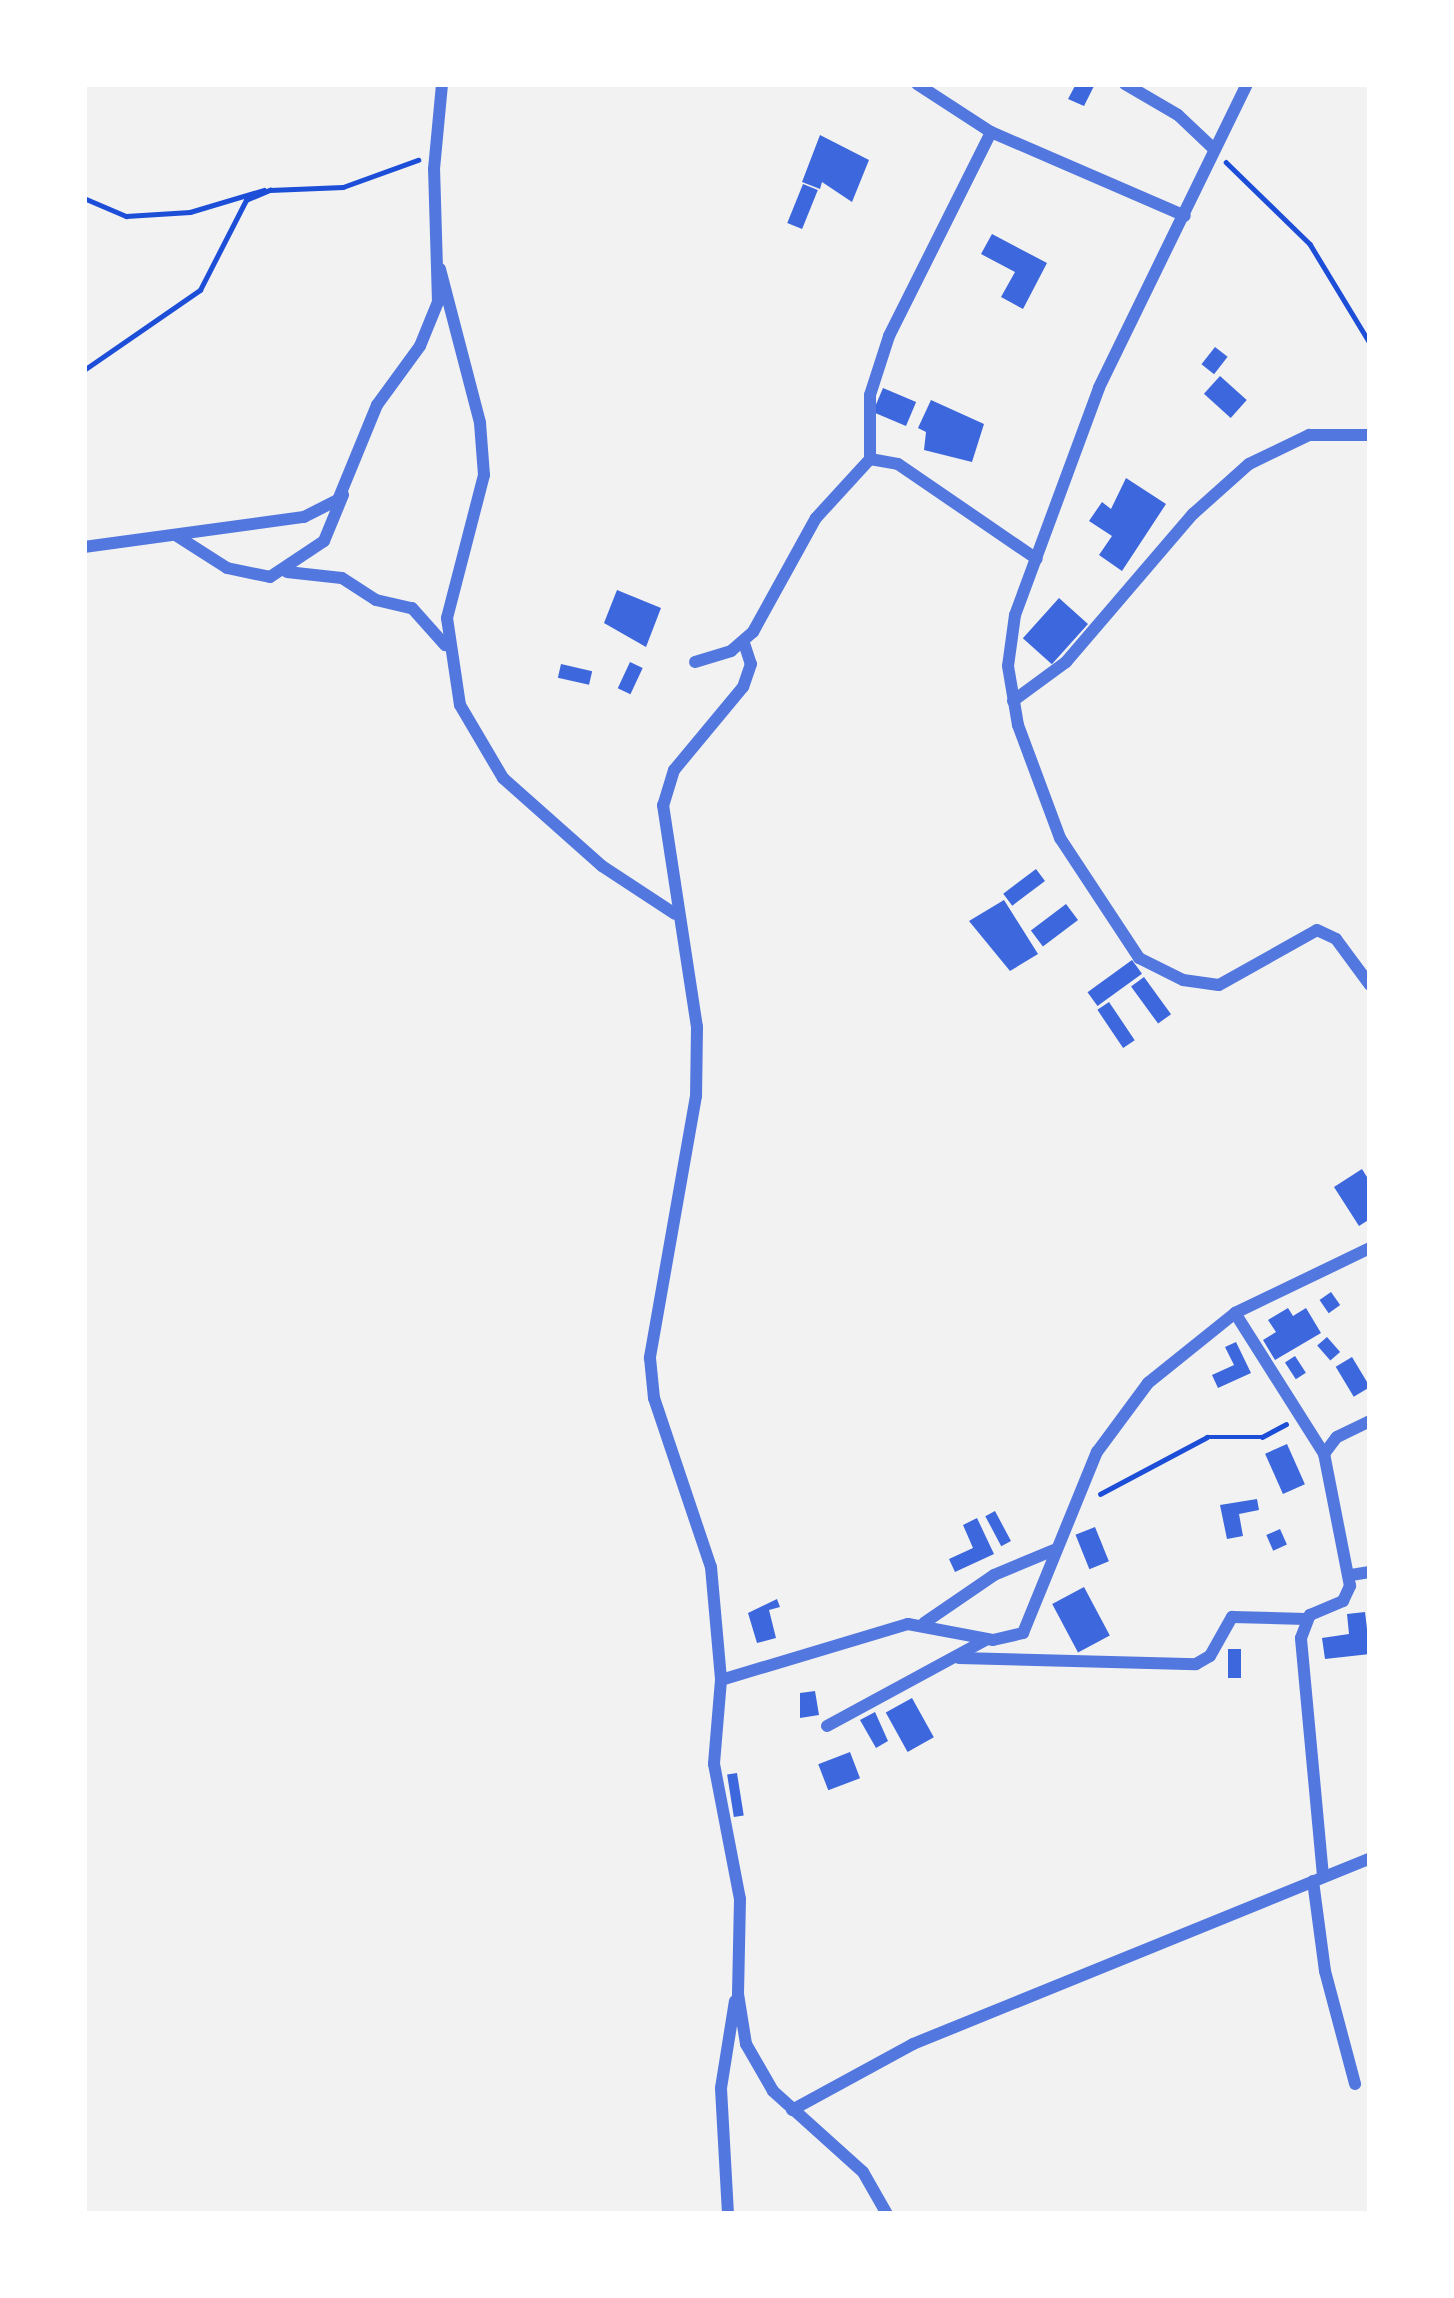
<!DOCTYPE html>
<html>
<head>
<meta charset="utf-8">
<style>
  body { margin:0 }
  #map { position:relative; width:1454px; height:2298px; overflow:hidden; background:#f2f2f2; font-family:"Golos Text",sans-serif }
  div>[style] { position:absolute }
  .building>* { inset:0; background:#3d67dc; transform-origin:0 0 }
  .path>* { height:4.5px; margin:-2.25px; padding:0 2.25px; transform-origin:2.25px; border-radius:2.25px; background:#1d4ed8 }
  .minor>* { height:12px; margin:-6px; padding:0 6px; transform-origin:6px; border-radius:6px; background:#5277de }
  span { translate:-50% -50%; white-space:nowrap; text-align:center; line-height:1.15; -webkit-text-stroke:12px #fff; paint-order:stroke }
  .frame { position:absolute; inset:0; border:87px solid #fff; pointer-events:none }
</style>
</head>
<body>
<div id="map">
  <div class="building">
    <div style="clip-path:polygon(1076px 84px,1095px 84px,1084px 106px,1068px 99px)"></div>
    <div style="clip-path:polygon(820px 135px,869px 160px,852px 202px,822px 182px,820px 189px,802px 182px)"></div>
    <div style="left:803px;top:184px;width:16px;height:42px;rotate:22deg"></div>
    <div style="clip-path:polygon(992px 234px,1047px 263px,1023px 309px,1001px 297px,1015px 272px,981px 254px)"></div>
    <div style="left:1215px;top:347px;width:16px;height:22px;rotate:38deg"></div>
    <div style="left:1220px;top:376px;width:36px;height:24px;rotate:42deg"></div>
    <div style="left:883px;top:388px;width:36px;height:26px;rotate:23deg"></div>
    <div style="clip-path:polygon(931px 400px,984px 424px,972px 462px,924px 450px,926px 432px,918px 428px)"></div>
    <div style="clip-path:polygon(1126px 478px,1166px 504px,1122px 571px,1099px 555px,1112px 536px,1089px 521px,1102px 502px,1111px 509px)"></div>
    <div style="clip-path:polygon(617px 590px,661px 608px,646px 647px,604px 623px)"></div>
    <div style="left:1059px;top:598px;width:39px;height:54px;rotate:42deg"></div>
    <div style="left:630px;top:662px;width:14px;height:29px;rotate:25deg"></div>
    <div style="left:561px;top:664px;width:32px;height:14px;rotate:13deg"></div>
    <div style="left:1036px;top:869px;width:15px;height:41px;rotate:53deg"></div>
    <div style="clip-path:polygon(1004px 900px,1038px 954px,1010px 971px,969px 921px)"></div>
    <div style="left:1066px;top:904px;width:20px;height:44px;rotate:53deg"></div>
    <div style="left:1132px;top:960px;width:17px;height:55px;rotate:54deg"></div>
    <div style="left:1144px;top:977px;width:46px;height:16px;rotate:54deg"></div>
    <div style="left:1109px;top:1002px;width:46px;height:14px;rotate:56deg"></div>
    <div style="clip-path:polygon(1362px 1169px,1370px 1182px,1370px 1219px,1359px 1226px,1334px 1187px)"></div>
    <div style="left:1331px;top:1292px;width:16px;height:14px;rotate:55deg"></div>
    <div style="clip-path:polygon(1288px 1308px,1293px 1316px,1306px 1308px,1321px 1333px,1275px 1360px,1263px 1340px,1276px 1332px,1268px 1320px)"></div>
    <div style="left:1327px;top:1337px;width:20px;height:13px;rotate:49deg"></div>
    <div style="clip-path:polygon(1236px 1342px,1251px 1373px,1218px 1388px,1212px 1375px,1234px 1365px,1225px 1347px)"></div>
    <div style="left:1295px;top:1356px;width:20px;height:12px;rotate:57deg"></div>
    <div style="left:1352px;top:1357px;width:35px;height:19px;rotate:59deg"></div>
    <div style="left:1287px;top:1444px;width:44px;height:24px;rotate:66deg"></div>
    <div style="clip-path:polygon(1257px 1499px,1259px 1510px,1239px 1514px,1243px 1536px,1227px 1539px,1220px 1505px)"></div>
    <div style="left:995px;top:1511px;width:34px;height:11px;rotate:62deg"></div>
    <div style="clip-path:polygon(977px 1518px,994px 1554px,955px 1572px,949px 1559px,973px 1548px,963px 1525px)"></div>
    <div style="left:1095px;top:1527px;width:37px;height:21px;rotate:68deg"></div>
    <div style="left:1280px;top:1529px;width:17px;height:15px;rotate:66deg"></div>
    <div style="left:1084px;top:1587px;width:55px;height:36px;rotate:62deg"></div>
    <div style="clip-path:polygon(777px 1599px,780px 1607px,769px 1610px,776px 1638px,757px 1643px,748px 1613px)"></div>
    <div style="clip-path:polygon(1365px 1612px,1370px 1654px,1325px 1659px,1322px 1638px,1349px 1634px,1347px 1614px)"></div>
    <div style="left:1228px;top:1649px;width:13px;height:29px"></div>
    <div style="clip-path:polygon(815px 1691px,819px 1715px,800px 1718px,800px 1693px)"></div>
    <div style="left:912px;top:1698px;width:45px;height:30px;rotate:61deg"></div>
    <div style="clip-path:polygon(875px 1712px,888px 1741px,876px 1748px,860px 1720px)"></div>
    <div style="left:850px;top:1752px;width:28px;height:34px;rotate:69deg"></div>
    <div style="left:737px;top:1773px;width:43px;height:10px;rotate:81deg"></div>
  </div>
  <div class="path">
    <div style="left:1226px;top:162px;width:117px;rotate:44.3deg"></div>
    <div style="left:1310px;top:244px;width:116px;rotate:58.8deg"></div>
    <div style="left:84px;top:198px;width:46px;rotate:23.2deg"></div>
    <div style="left:126px;top:216px;width:64px;rotate:-3.6deg"></div>
    <div style="left:190px;top:212px;width:77px;rotate:-16.6deg"></div>
    <div style="left:84px;top:370px;width:141px;rotate:-34.6deg"></div>
    <div style="left:200px;top:290px;width:101px;rotate:-62.9deg"></div>
    <div style="left:246px;top:200px;width:26px;rotate:-23deg"></div>
    <div style="left:270px;top:190px;width:73px;rotate:-2.4deg"></div>
    <div style="left:343px;top:187px;width:80px;rotate:-19.8deg"></div>
    <div style="left:1100px;top:1494px;width:121px;rotate:-28deg"></div>
    <div style="left:1207px;top:1437px;width:55px"></div>
    <div style="left:1262px;top:1437px;width:27px;rotate:-28deg"></div>
  </div>
  <div class="minor">
    <div style="left:917px;top:84px;width:88px;rotate:33deg"></div>
    <div style="left:991px;top:132px;width:211px;rotate:23.4deg"></div>
    <div style="left:1125px;top:84px;width:61px;rotate:30.3deg"></div>
    <div style="left:1178px;top:115px;width:50px;rotate:43.4deg"></div>
    <div style="left:1247px;top:84px;width:338px;rotate:116deg"></div>
    <div style="left:1099px;top:388px;width:242px;rotate:110.3deg"></div>
    <div style="left:1015px;top:615px;width:51px;rotate:97.8deg"></div>
    <div style="left:1008px;top:666px;width:60px;rotate:80.4deg"></div>
    <div style="left:1018px;top:725px;width:121px;rotate:69.6deg"></div>
    <div style="left:1060px;top:838px;width:144px;rotate:56.6deg"></div>
    <div style="left:1139px;top:958px;width:49px;rotate:26.6deg"></div>
    <div style="left:1183px;top:980px;width:36px;rotate:8deg"></div>
    <div style="left:1219px;top:985px;width:112px;rotate:-29.3deg"></div>
    <div style="left:1317px;top:930px;width:21px;rotate:25deg"></div>
    <div style="left:1336px;top:939px;width:57px;rotate:53.5deg"></div>
    <div style="left:440px;top:269px;width:159px;rotate:75.4deg"></div>
    <div style="left:480px;top:423px;width:52px;rotate:85.6deg"></div>
    <div style="left:484px;top:475px;width:148px;rotate:104.5deg"></div>
    <div style="left:447px;top:618px;width:88px;rotate:81.5deg"></div>
    <div style="left:460px;top:705px;width:85px;rotate:59.5deg"></div>
    <div style="left:503px;top:778px;width:132px;rotate:41.6deg"></div>
    <div style="left:602px;top:866px;width:87px;rotate:33.3deg"></div>
    <div style="left:870px;top:459px;width:64px;rotate:-90deg"></div>
    <div style="left:870px;top:395px;width:62px;rotate:-72.1deg"></div>
    <div style="left:889px;top:336px;width:228px;rotate:-63.4deg"></div>
    <div style="left:177px;top:536px;width:59px;rotate:32.6deg"></div>
    <div style="left:227px;top:568px;width:44px;rotate:11.8deg"></div>
    <div style="left:270px;top:577px;width:65px;rotate:-33.7deg"></div>
    <div style="left:324px;top:541px;width:50px;rotate:-67.6deg"></div>
    <div style="left:84px;top:547px;width:222px;rotate:-7.8deg"></div>
    <div style="left:304px;top:517px;width:38px;rotate:-27deg"></div>
    <div style="left:338px;top:500px;width:103px;rotate:-67.7deg"></div>
    <div style="left:377px;top:405px;width:73px;rotate:-53.9deg"></div>
    <div style="left:420px;top:346px;width:48px;rotate:-67.8deg"></div>
    <div style="left:438px;top:302px;width:133px;rotate:-91.7deg"></div>
    <div style="left:434px;top:169px;width:85px;rotate:-84.6deg"></div>
    <div style="left:287px;top:572px;width:55px;rotate:6.2deg"></div>
    <div style="left:342px;top:578px;width:40px;rotate:32.9deg"></div>
    <div style="left:376px;top:600px;width:37px;rotate:13deg"></div>
    <div style="left:412px;top:608px;width:50px;rotate:48.3deg"></div>
    <div style="left:744px;top:643px;width:22px;rotate:72deg"></div>
    <div style="left:751px;top:664px;width:24px;rotate:109deg"></div>
    <div style="left:743px;top:687px;width:108px;rotate:129.7deg"></div>
    <div style="left:674px;top:770px;width:37px;rotate:107deg"></div>
    <div style="left:663px;top:805px;width:225px;rotate:81.3deg"></div>
    <div style="left:697px;top:1027px;width:69px;rotate:90.8deg"></div>
    <div style="left:696px;top:1096px;width:266px;rotate:100deg"></div>
    <div style="left:650px;top:1358px;width:40px;rotate:84.3deg"></div>
    <div style="left:654px;top:1398px;width:178px;rotate:71.4deg"></div>
    <div style="left:711px;top:1567px;width:113px;rotate:84.9deg"></div>
    <div style="left:721px;top:1680px;width:84px;rotate:94.8deg"></div>
    <div style="left:714px;top:1764px;width:137px;rotate:79.1deg"></div>
    <div style="left:740px;top:1899px;width:95px;rotate:91.2deg"></div>
    <div style="left:738px;top:1994px;width:51px;rotate:80.9deg"></div>
    <div style="left:746px;top:2044px;width:54px;rotate:60.1deg"></div>
    <div style="left:773px;top:2091px;width:121px;rotate:42deg"></div>
    <div style="left:863px;top:2172px;width:48px;rotate:60.3deg"></div>
    <div style="left:695px;top:662px;width:38px;rotate:-17deg"></div>
    <div style="left:731px;top:651px;width:29px;rotate:-41deg"></div>
    <div style="left:753px;top:632px;width:130px;rotate:-61.1deg"></div>
    <div style="left:816px;top:518px;width:80px;rotate:-47.5deg"></div>
    <div style="left:870px;top:459px;width:28px;rotate:10deg"></div>
    <div style="left:898px;top:464px;width:168px;rotate:34.4deg"></div>
    <div style="left:1013px;top:701px;width:66px;rotate:-36.3deg"></div>
    <div style="left:1066px;top:662px;width:195px;rotate:-49.4deg"></div>
    <div style="left:1193px;top:514px;width:75px;rotate:-41.8deg"></div>
    <div style="left:1249px;top:464px;width:67px;rotate:-25.8deg"></div>
    <div style="left:1309px;top:435px;width:61px"></div>
    <div style="left:1235px;top:1313px;width:167px;rotate:57.7deg"></div>
    <div style="left:1351px;top:1575px;width:19px;rotate:-9deg"></div>
    <div style="left:924px;top:1623px;width:85px;rotate:-34.4deg"></div>
    <div style="left:994px;top:1575px;width:65px;rotate:-22.6deg"></div>
    <div style="left:959px;top:1658px;width:237px;rotate:1.5deg"></div>
    <div style="left:1196px;top:1664px;width:16px;rotate:-30deg"></div>
    <div style="left:1210px;top:1656px;width:45px;rotate:-60.6deg"></div>
    <div style="left:1232px;top:1617px;width:74px;rotate:1.5deg"></div>
    <div style="left:721px;top:1680px;width:195px;rotate:-16.7deg"></div>
    <div style="left:908px;top:1624px;width:86px;rotate:10.7deg"></div>
    <div style="left:993px;top:1640px;width:31px;rotate:-13deg"></div>
    <div style="left:1023px;top:1633px;width:196px;rotate:-67.8deg"></div>
    <div style="left:1097px;top:1452px;width:86px;rotate:-53.5deg"></div>
    <div style="left:1148px;top:1383px;width:112px;rotate:-38.8deg"></div>
    <div style="left:1235px;top:1313px;width:150px;rotate:-25.7deg"></div>
    <div style="left:827px;top:1726px;width:182px;rotate:-28.5deg"></div>
    <div style="left:1323px;top:1876px;width:239px;rotate:-95.3deg"></div>
    <div style="left:1301px;top:1638px;width:25px;rotate:-69deg"></div>
    <div style="left:1310px;top:1615px;width:36px;rotate:-23deg"></div>
    <div style="left:1343px;top:1601px;width:17px;rotate:-65deg"></div>
    <div style="left:1350px;top:1586px;width:135px;rotate:-101.1deg"></div>
    <div style="left:1324px;top:1454px;width:21px;rotate:-53deg"></div>
    <div style="left:1337px;top:1437px;width:37px;rotate:-26deg"></div>
    <div style="left:1313px;top:1881px;width:91px;rotate:82.4deg"></div>
    <div style="left:1325px;top:1971px;width:117px;rotate:75.1deg"></div>
    <div style="left:792px;top:2110px;width:138px;rotate:-28.6deg"></div>
    <div style="left:913px;top:2044px;width:493px;rotate:-22.1deg"></div>
    <div style="left:728px;top:2214px;width:126px;rotate:-93.2deg"></div>
    <div style="left:721px;top:2088px;width:88px;rotate:-80.9deg"></div>
  </div>
  <div class="frame"></div>
</div>
</body>
</html>
